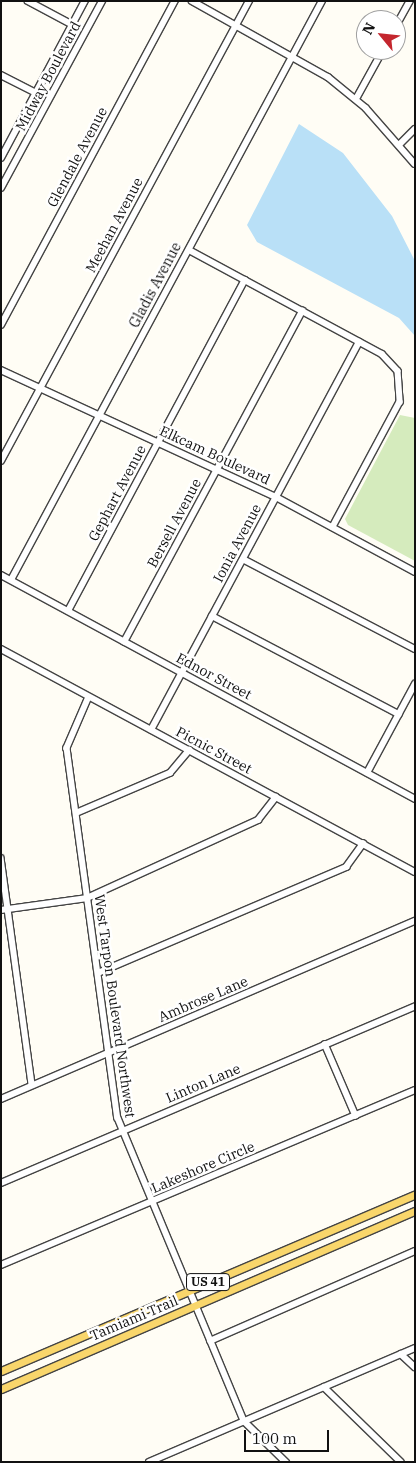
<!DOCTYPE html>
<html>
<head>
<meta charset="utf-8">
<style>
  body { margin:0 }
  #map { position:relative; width:416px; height:1463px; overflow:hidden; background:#fffdf5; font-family:"IBM Plex Serif",serif }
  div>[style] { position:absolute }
  .green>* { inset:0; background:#d5ebbd }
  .water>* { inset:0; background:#b9e0f7 }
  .roads { filter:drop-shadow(1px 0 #444) drop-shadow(-1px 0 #444) drop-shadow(0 1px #444) drop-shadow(0 -1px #444) }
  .minor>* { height:5.5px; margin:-2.75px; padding:0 2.75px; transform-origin:2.75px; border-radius:2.75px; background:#fff }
  .major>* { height:7px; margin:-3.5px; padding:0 3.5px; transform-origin:3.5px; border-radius:3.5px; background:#f9d66b }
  span { translate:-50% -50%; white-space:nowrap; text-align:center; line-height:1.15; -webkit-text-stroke:5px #fff; paint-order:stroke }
  .shield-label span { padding:1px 4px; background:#fff; border:1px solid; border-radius:4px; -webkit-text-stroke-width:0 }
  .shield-label { font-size:12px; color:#111; font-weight:700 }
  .street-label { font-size:14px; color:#111 }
  .frame { position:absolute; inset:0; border:2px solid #111; pointer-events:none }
  .north { position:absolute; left:356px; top:10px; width:50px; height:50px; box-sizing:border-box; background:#fff; border:1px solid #a0a0a0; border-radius:50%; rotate:298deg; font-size:14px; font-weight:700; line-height:20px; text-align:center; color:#111 }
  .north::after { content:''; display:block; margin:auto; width:18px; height:22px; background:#c4262e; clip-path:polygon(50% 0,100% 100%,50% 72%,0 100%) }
  .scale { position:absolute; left:244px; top:1430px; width:85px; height:22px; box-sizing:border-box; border:2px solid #111; border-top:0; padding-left:6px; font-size:15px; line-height:18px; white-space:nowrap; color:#111; -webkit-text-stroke:4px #fff; paint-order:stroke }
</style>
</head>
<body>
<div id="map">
  <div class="green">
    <div style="clip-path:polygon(400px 415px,415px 418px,415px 561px,348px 525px,345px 519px)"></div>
  </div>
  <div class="water">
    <div style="clip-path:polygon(299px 124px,343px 153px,392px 216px,415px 261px,415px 336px,399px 318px,257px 242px,247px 225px)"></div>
  </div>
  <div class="roads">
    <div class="minor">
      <div style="left:28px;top:1px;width:51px;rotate:28.1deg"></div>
      <div style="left:192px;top:1px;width:156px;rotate:29.2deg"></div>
      <div style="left:328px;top:77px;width:49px;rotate:39.2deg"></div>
      <div style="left:366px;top:108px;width:74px;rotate:48.8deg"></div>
      <div style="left:396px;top:26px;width:29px;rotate:-61deg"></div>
      <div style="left:1px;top:75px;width:39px;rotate:27deg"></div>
      <div style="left:356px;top:99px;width:56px;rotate:-61.1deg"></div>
      <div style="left:400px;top:144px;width:21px;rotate:-45deg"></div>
      <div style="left:1px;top:158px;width:178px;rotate:-61.9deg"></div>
      <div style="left:1px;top:188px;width:213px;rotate:-61.6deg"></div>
      <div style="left:189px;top:250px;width:219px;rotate:28.3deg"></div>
      <div style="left:382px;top:354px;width:23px;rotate:47deg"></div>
      <div style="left:398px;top:371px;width:31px;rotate:86deg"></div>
      <div style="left:400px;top:402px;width:142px;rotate:118.2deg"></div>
      <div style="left:1px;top:325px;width:368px;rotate:-61.8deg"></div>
      <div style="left:1px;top:370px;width:303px;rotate:24.8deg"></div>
      <div style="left:276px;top:497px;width:158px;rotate:28.3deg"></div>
      <div style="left:1px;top:461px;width:523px;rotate:-61.67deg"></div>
      <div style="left:243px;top:559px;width:194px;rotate:27.6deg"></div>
      <div style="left:1px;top:575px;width:471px;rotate:28.4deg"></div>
      <div style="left:11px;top:580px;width:657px;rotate:-61.76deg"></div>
      <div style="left:68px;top:611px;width:375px;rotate:-61.9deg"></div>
      <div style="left:212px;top:616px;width:211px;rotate:27.7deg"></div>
      <div style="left:124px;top:642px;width:376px;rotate:-61.7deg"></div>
      <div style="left:1px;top:649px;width:470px;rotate:28.3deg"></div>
      <div style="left:89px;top:697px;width:56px;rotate:113.3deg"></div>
      <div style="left:67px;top:748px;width:373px;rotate:82.2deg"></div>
      <div style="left:118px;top:1118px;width:328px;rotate:67.4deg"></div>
      <div style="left:244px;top:1421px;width:59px;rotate:44.3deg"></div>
      <div style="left:151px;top:730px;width:440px;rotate:-61.8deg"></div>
      <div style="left:367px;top:773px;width:101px;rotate:-61.7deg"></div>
      <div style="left:76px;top:813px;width:102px;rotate:-23.1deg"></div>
      <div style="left:170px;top:773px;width:30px;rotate:-50deg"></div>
      <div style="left:1px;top:858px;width:229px;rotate:82.2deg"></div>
      <div style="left:1px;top:910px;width:87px;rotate:-7.9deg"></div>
      <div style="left:87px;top:898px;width:188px;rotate:-24.5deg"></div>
      <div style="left:258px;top:820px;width:29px;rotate:-52deg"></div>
      <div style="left:98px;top:973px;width:270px;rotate:-23.1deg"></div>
      <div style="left:346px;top:867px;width:29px;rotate:-54deg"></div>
      <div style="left:325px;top:1044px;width:78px;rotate:66.7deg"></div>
      <div style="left:1px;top:1099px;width:451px;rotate:-23.3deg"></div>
      <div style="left:1px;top:1183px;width:450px;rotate:-23.1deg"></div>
      <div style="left:1px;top:1265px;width:449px;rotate:-22.9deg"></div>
      <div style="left:210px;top:1341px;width:224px;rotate:-23.7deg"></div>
      <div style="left:401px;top:1354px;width:19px;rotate:43deg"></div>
      <div style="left:324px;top:1387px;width:107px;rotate:44.2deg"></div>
      <div style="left:149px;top:1462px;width:289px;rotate:-23.2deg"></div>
    </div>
    <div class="major">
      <div style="left:1px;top:1371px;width:450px;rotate:-23.1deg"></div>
      <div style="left:1px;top:1389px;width:451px;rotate:-23.3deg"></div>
    </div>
  </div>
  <div class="shield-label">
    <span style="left:208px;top:1282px">US 41</span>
  </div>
  <div class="street-label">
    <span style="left:48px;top:76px;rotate:-62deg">Midway Boulevard</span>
    <span style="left:77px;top:157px;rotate:-62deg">Glendale Avenue</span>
    <span style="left:114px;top:225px;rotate:-62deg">Meehan Avenue</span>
    <span style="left:155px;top:285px;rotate:-62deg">Gladis Avenue</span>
    <span style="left:215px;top:455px;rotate:25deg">Elkcam Boulevard</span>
    <span style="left:117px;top:493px;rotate:-62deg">Gephart Avenue</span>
    <span style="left:174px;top:523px;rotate:-62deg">Bersell Avenue</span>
    <span style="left:237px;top:543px;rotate:-62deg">Ionia Avenue</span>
    <span style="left:214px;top:676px;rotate:28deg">Ednor Street</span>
    <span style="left:214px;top:750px;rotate:28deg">Picnic Street</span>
    <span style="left:203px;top:999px;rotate:-23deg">Ambrose Lane</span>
    <span style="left:115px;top:1006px;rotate:82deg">West Tarpon Boulevard Northwest</span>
    <span style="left:203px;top:1083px;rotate:-23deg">Linton Lane</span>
    <span style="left:203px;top:1167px;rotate:-23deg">Lakeshore Circle</span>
    <span style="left:134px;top:1318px;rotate:-23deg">Tamiami Trail</span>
  </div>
  <div class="frame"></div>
  <div class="north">N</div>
  <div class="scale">100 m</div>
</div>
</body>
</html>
